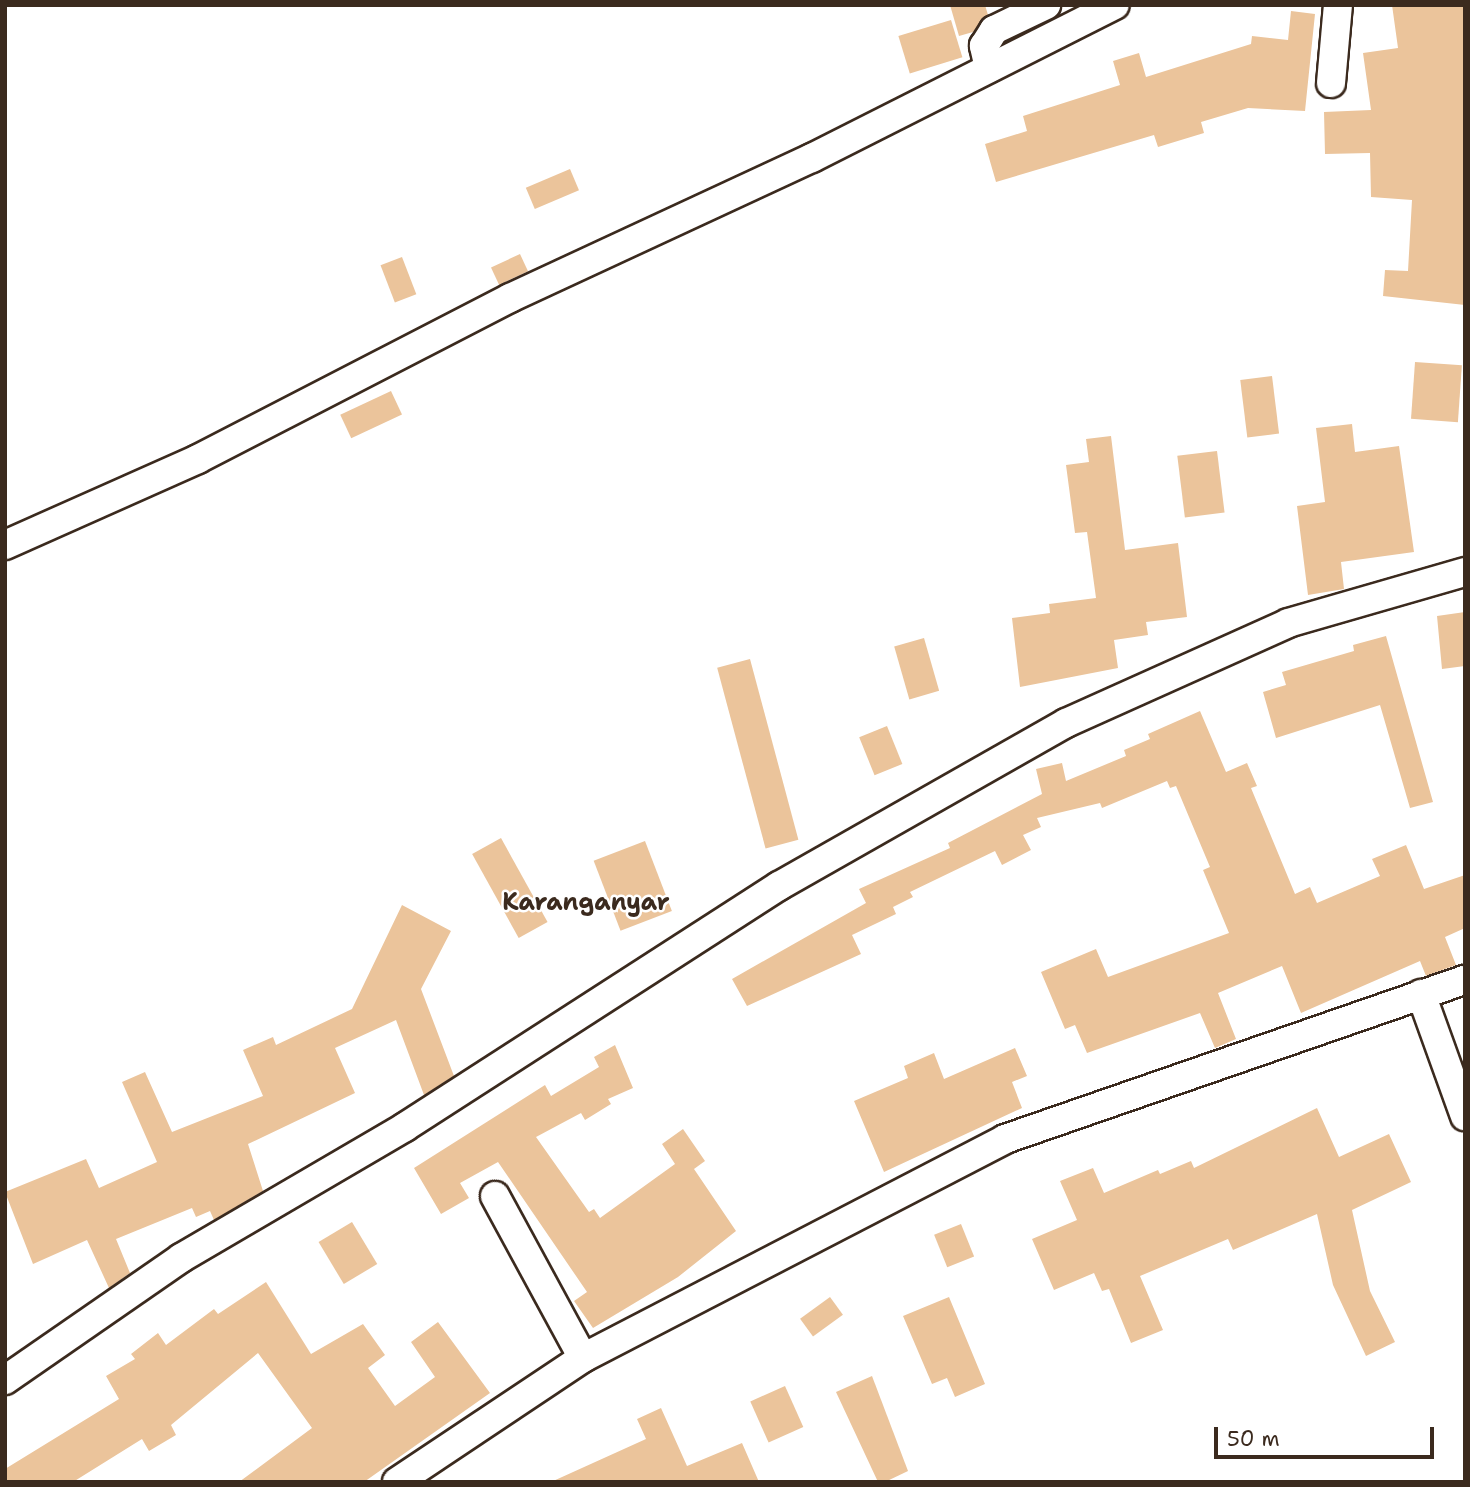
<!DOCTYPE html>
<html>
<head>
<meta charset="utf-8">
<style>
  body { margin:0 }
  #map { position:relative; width:1470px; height:1487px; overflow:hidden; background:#fff; font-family:"Shantell Sans",sans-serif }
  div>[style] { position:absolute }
  .building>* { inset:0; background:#ebc49b; transform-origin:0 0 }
  .roads { filter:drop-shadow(2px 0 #3b2a1e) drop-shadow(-2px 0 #3b2a1e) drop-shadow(0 2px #3b2a1e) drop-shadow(0 -2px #3b2a1e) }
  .minor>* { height:28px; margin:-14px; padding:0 14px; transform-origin:14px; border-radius:14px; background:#fff }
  span { translate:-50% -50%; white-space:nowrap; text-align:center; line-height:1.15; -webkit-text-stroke:5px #fff; paint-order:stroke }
  .quarter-label { font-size:24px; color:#3b2a1e; font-weight:700 }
  .frame { position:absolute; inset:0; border:7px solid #3b2a1e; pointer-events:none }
  .scale { position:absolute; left:1214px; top:1427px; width:220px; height:32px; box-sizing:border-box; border:4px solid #3b2a1e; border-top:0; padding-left:9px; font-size:21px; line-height:24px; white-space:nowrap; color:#3b2a1e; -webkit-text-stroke:5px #fff; paint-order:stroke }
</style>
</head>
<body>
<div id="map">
  <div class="building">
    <div style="clip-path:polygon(950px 5px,985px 5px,988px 15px,973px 32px,959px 36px)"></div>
    <div style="clip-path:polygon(1392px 5px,1465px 5px,1465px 305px,1383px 296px,1385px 270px,1408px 271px,1412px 200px,1371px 197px,1370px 153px,1325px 154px,1324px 112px,1371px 110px,1363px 53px,1398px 48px)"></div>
    <div style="clip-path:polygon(1291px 11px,1315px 14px,1305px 111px,1248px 108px,1201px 122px,1204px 133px,1158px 147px,1154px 135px,996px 182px,985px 144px,1027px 131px,1023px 116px,1120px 85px,1113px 61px,1139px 53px,1146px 77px,1251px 44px,1252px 36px,1288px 40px)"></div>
    <div style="left:951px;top:20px;width:39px;height:55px;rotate:73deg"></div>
    <div style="left:570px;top:169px;width:23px;height:48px;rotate:67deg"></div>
    <div style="left:520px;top:254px;width:19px;height:32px;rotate:65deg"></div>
    <div style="left:402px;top:257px;width:40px;height:23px;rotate:69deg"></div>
    <div style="left:1415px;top:362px;width:47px;height:57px;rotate:4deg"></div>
    <div style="left:1272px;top:376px;width:58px;height:32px;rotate:83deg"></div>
    <div style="left:391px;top:391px;width:26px;height:56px;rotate:65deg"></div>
    <div style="clip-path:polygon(1352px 424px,1355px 452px,1399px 446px,1414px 552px,1341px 562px,1344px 589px,1308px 595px,1297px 506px,1325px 502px,1316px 428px)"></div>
    <div style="clip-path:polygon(1111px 436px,1125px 550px,1178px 543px,1187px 617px,1146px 622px,1148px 635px,1114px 640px,1118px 668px,1020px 687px,1012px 618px,1050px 613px,1049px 604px,1096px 598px,1087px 532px,1075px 533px,1066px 465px,1089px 462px,1086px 439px)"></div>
    <div style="left:1217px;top:451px;width:62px;height:40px;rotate:83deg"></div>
    <div style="clip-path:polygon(1465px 612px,1465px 666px,1442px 669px,1437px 616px)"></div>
    <div style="clip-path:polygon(1386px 636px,1433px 802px,1410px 808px,1380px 705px,1276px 738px,1263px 692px,1286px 685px,1282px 672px,1354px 651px,1353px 645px)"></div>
    <div style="left:924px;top:638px;width:55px;height:31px;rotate:74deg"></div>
    <div style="left:750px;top:659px;width:187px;height:34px;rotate:75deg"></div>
    <div style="clip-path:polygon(1200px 711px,1226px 772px,1247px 763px,1257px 786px,1251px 788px,1295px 894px,1310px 887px,1317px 903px,1380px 876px,1372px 859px,1406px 845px,1424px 889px,1465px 875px,1465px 928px,1445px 937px,1456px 965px,1426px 976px,1420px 961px,1301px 1013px,1282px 966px,1218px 993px,1236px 1039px,1215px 1048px,1200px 1013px,1087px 1053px,1075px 1025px,1065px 1029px,1041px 972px,1096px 949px,1108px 977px,1229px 933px,1203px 870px,1210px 867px,1176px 786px,1170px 788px,1167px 781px,1102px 808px,1100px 803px,1037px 818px,1041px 827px,1023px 835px,1031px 850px,1002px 865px,995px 851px,910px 892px,913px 897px,893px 907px,896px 914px,852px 935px,861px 954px,747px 1006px,732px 979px,866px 903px,859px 889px,950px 848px,948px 843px,1042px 794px,1036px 769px,1062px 763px,1066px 781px,1126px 756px,1124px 750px,1150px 739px,1148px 734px)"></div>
    <div style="left:887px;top:726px;width:41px;height:30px;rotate:68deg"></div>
    <div style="left:501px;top:838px;width:96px;height:33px;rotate:61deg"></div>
    <div style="left:645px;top:841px;width:75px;height:55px;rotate:69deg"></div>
    <div style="clip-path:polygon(402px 905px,451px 931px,421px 989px,454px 1076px,424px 1095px,396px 1020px,335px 1048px,355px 1093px,248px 1144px,263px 1191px,214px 1220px,210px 1211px,196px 1217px,192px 1208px,116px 1239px,130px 1273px,109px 1288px,87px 1240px,33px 1264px,5px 1192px,86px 1159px,99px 1188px,157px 1162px,122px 1082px,145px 1072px,172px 1132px,263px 1096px,243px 1050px,273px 1037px,276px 1045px,352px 1009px)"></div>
    <div style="clip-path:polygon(615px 1045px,633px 1088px,608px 1099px,611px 1104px,585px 1120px,581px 1113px,536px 1137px,589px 1212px,594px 1209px,600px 1218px,675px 1164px,662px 1144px,683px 1129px,705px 1161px,694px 1169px,736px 1231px,678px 1277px,593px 1328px,574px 1301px,587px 1292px,498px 1162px,460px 1183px,469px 1198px,441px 1214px,414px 1168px,545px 1085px,551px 1096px,599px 1067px,594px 1057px)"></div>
    <div style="clip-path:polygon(1015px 1048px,1027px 1076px,1012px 1082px,1022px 1108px,884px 1172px,854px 1101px,908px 1078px,904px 1066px,934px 1053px,944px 1079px)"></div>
    <div style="clip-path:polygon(1317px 1108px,1339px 1157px,1389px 1134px,1411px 1182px,1352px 1210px,1370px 1291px,1395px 1342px,1366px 1356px,1333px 1285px,1317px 1214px,1233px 1250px,1228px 1239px,1140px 1276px,1163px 1330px,1131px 1343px,1109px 1289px,1102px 1291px,1094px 1273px,1054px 1290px,1032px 1239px,1077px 1220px,1060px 1181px,1093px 1168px,1104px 1193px,1158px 1170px,1160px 1174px,1191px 1161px,1194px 1168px)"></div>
    <div style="left:352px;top:1222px;width:49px;height:39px;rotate:59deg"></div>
    <div style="left:961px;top:1224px;width:35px;height:29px;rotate:68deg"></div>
    <div style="clip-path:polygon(266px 1282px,311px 1354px,363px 1324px,385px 1355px,368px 1368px,395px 1406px,435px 1377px,411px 1342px,438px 1322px,490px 1393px,364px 1482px,239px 1482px,312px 1428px,258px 1353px,171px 1425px,176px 1435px,149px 1451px,142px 1439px,73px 1482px,5px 1482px,5px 1469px,119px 1399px,106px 1376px,135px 1359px,131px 1354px,158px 1333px,166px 1345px,214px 1309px,218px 1314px)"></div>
    <div style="left:830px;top:1297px;width:22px;height:37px;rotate:54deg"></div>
    <div style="clip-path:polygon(949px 1297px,985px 1384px,955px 1397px,947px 1378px,932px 1384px,903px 1316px)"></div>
    <div style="clip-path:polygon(872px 1376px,908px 1471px,885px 1482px,878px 1482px,836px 1392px)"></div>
    <div style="left:785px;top:1386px;width:45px;height:38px;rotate:66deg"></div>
    <div style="clip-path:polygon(661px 1408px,687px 1466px,742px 1443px,759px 1482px,551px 1482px,646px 1439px,637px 1419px)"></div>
  </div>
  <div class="roads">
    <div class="minor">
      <div style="left:989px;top:68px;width:23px;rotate:-103deg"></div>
      <div style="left:984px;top:46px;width:19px;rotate:-58deg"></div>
      <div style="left:994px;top:30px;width:58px;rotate:-25.7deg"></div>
      <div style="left:1331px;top:83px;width:78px;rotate:-84.9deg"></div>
      <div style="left:5px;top:545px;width:211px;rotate:-24deg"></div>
      <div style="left:198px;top:459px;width:351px;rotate:-27.3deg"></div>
      <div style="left:510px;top:298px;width:333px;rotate:-24.9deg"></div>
      <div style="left:812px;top:158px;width:339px;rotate:-26.8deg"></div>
      <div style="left:1421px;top:994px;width:130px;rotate:70.2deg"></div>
      <div style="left:495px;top:1196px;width:184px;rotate:61.5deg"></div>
      <div style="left:5px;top:1380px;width:214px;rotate:-34.7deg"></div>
      <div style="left:181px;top:1258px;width:259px;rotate:-30.3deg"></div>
      <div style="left:405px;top:1127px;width:445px;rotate:-32.8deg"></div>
      <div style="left:779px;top:886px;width:330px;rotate:-29.6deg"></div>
      <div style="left:1066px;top:723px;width:243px;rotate:-24.2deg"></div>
      <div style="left:1288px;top:623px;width:184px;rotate:-16.1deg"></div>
      <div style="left:397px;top:1482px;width:224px;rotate:-33.7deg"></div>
      <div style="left:583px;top:1358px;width:475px;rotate:-27.4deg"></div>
      <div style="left:1005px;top:1139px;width:487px;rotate:-19.1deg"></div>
    </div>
  </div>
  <div class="quarter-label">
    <span style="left:586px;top:903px">Karanganyar</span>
  </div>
  <div class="frame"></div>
  <div class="scale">50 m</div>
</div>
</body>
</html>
